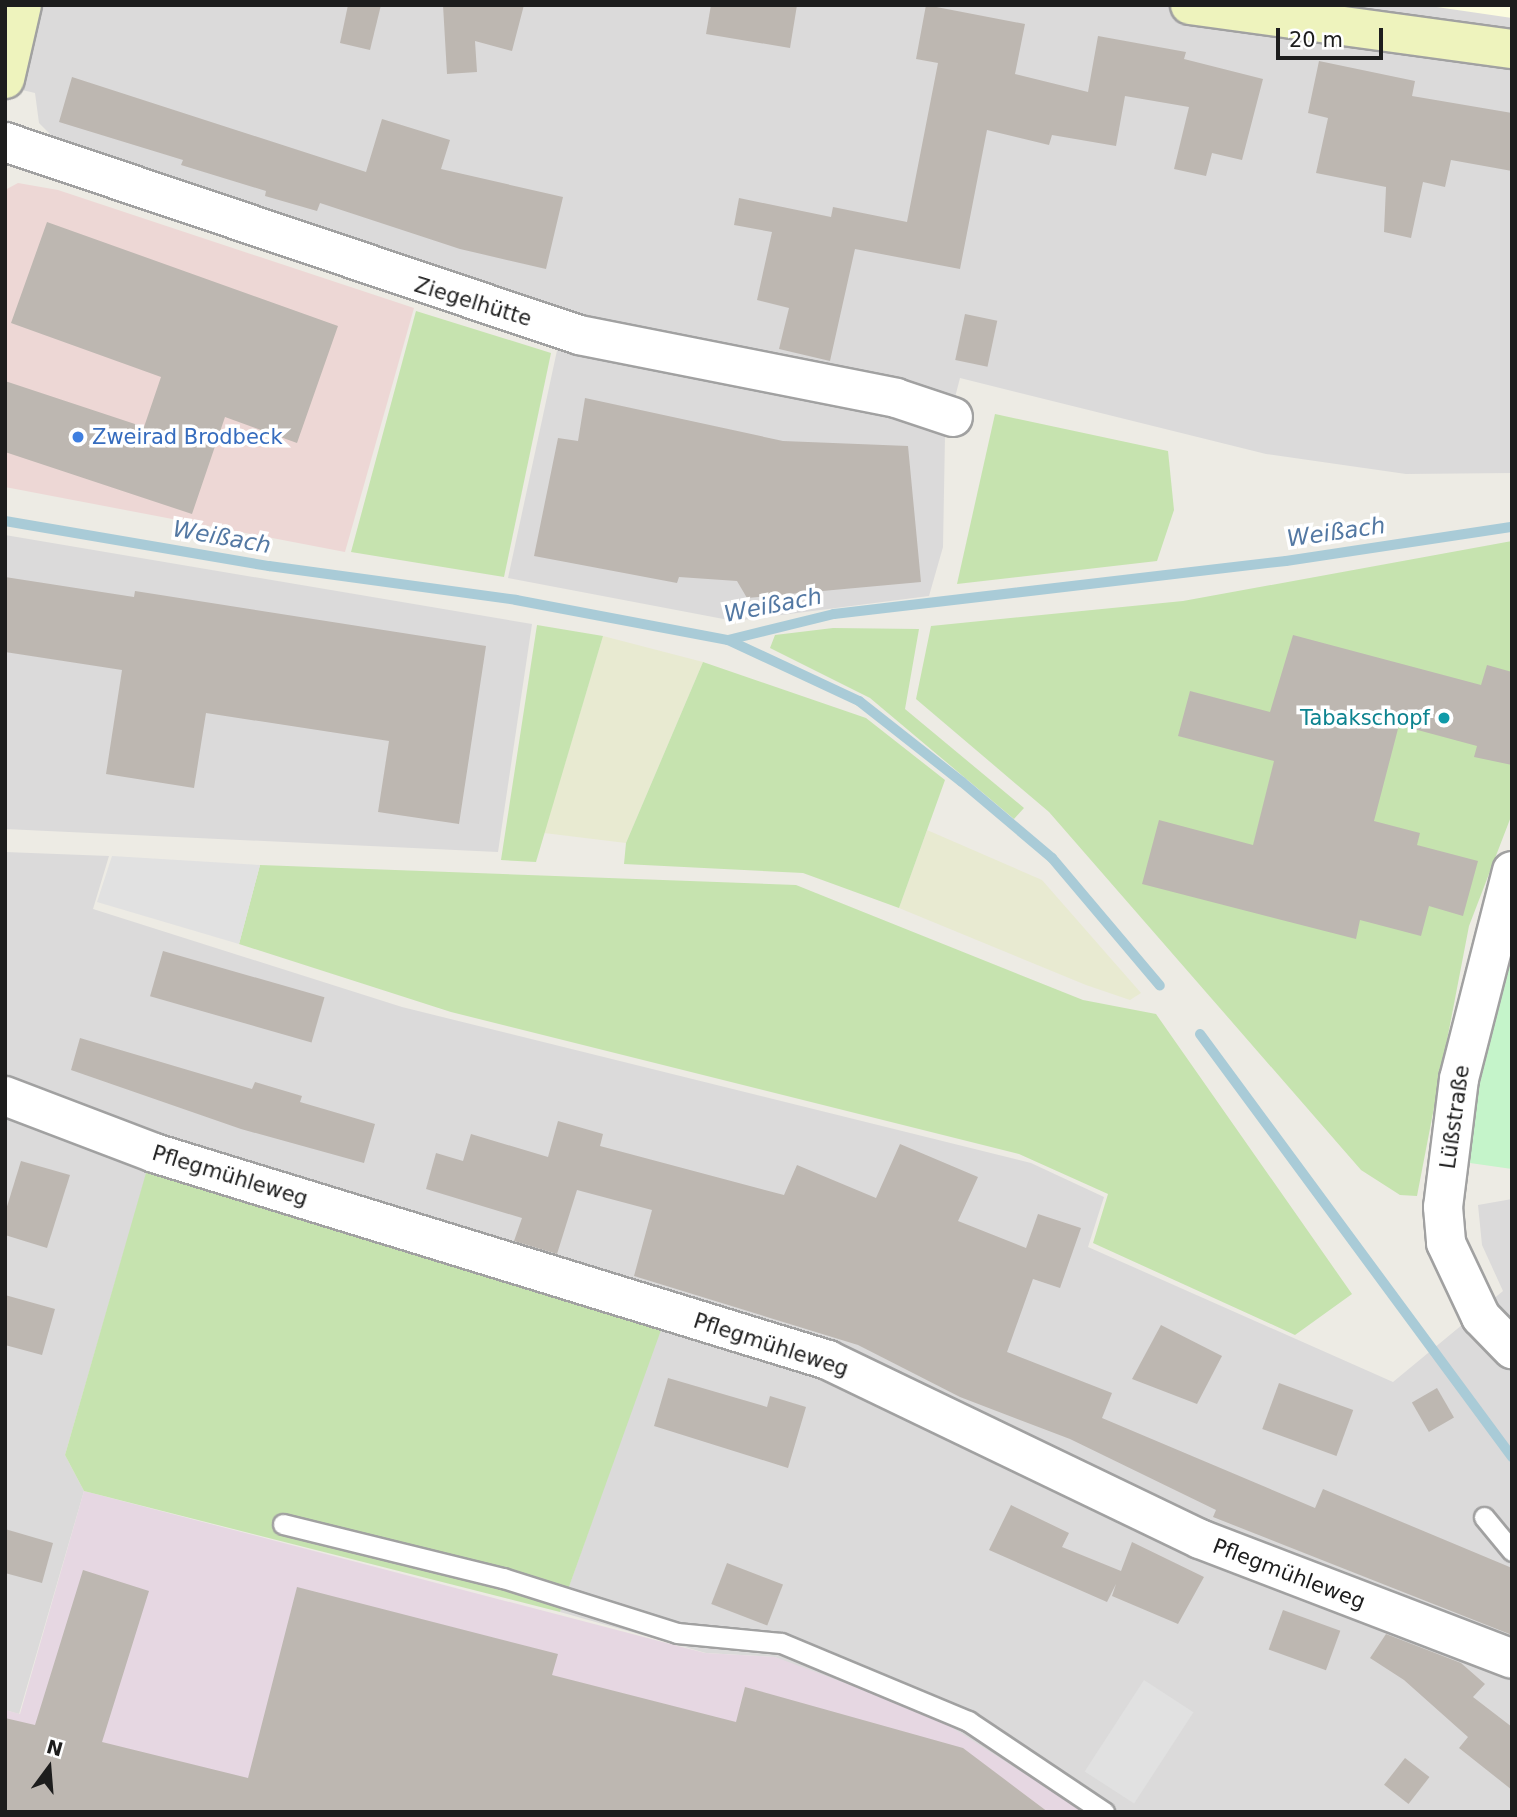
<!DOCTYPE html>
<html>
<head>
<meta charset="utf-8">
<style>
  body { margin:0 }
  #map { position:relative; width:1517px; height:1817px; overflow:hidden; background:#edebe4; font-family:"DejaVu Sans",sans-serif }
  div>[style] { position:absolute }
  .residential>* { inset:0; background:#dbdada }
  .commercial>* { inset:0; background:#edd7d5 }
  .industrial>* { inset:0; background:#e6d7e2 }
  .education>* { inset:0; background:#fbfcdf }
  .farmland>* { inset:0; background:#e8ead1 }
  .grass>* { inset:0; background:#c6e3af }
  .park>* { inset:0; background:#c5f4ca }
  .parking>* { inset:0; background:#e1e1e1; transform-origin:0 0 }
  .stream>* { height:10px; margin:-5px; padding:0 5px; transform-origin:5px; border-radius:5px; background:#a9cbd7 }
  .building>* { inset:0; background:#bdb7b1; transform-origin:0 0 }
  .roads { filter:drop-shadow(2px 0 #a1a1a1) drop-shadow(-2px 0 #a1a1a1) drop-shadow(0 2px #a1a1a1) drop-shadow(0 -2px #a1a1a1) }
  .lane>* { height:19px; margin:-9.5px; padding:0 9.5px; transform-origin:9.5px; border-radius:9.5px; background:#fff }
  .street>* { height:38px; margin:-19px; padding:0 19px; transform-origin:19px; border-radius:19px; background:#fff }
  .secondary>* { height:38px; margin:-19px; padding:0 19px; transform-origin:19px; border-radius:19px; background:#eef3bd }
  .dots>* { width:19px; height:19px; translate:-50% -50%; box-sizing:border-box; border:4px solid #fff; border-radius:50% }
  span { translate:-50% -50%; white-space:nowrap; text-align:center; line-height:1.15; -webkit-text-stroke:7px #fff; paint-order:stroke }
  .street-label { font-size:21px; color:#1d1d1d }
  .shop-label { font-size:21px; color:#366cbe }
  .left { translate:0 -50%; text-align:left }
  .culture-label { font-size:21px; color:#0d838f }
  .right { translate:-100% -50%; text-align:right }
  .water-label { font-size:23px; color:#5378a3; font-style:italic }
  .frame { position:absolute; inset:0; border:7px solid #1d1d1d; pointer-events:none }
  .north { position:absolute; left:14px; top:1733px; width:70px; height:70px; -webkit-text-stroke:5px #fff; paint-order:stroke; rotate:16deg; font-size:19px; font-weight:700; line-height:28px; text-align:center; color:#1d1d1d }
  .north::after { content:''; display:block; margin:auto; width:24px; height:32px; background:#1d1d1d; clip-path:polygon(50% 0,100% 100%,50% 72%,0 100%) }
  .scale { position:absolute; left:1276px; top:28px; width:107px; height:32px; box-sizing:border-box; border:4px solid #1d1d1d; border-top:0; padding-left:9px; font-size:21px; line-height:24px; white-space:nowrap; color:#1d1d1d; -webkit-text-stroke:5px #fff; paint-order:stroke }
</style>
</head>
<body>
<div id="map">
  <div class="residential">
    <div style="clip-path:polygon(5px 5px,1512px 5px,1512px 473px,1406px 474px,1266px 454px,960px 378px,945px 436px,943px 547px,929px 596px,734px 621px,508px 578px,564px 318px,68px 149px,70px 143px,53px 137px,39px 123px,35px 93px,5px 86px)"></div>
    <div style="clip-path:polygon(5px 535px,532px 624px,498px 852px,5px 829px)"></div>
    <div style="clip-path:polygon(5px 852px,109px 856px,93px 909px,402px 1007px,1031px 1163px,1104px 1197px,1088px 1247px,1393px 1382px,1503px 1291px,1482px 1245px,1478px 1205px,1512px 1199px,1512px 1812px,1085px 1812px,775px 1657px,706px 1653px,560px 1612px,670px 1300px,158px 1134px,65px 1455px,84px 1491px,19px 1714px,5px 1710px)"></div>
  </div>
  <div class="commercial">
    <div style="clip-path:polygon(18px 183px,58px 190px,414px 308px,345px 552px,5px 487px,5px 190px)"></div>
  </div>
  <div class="industrial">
    <div style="clip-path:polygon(84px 1491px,705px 1653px,775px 1657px,934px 1716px,1085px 1812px,5px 1812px,5px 1710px,20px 1714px)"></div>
  </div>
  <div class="education">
    <div style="clip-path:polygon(1423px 5px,1512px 5px,1512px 18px)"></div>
  </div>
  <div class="farmland">
    <div style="clip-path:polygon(603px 636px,703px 662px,626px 843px,544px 833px)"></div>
    <div style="clip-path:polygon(927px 830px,1042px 880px,1141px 993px,1130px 1000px,1086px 985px,899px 908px)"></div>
  </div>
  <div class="grass">
    <div style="clip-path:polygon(416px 311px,551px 353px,504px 577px,351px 552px)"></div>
    <div style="clip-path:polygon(995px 414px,1168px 451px,1174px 510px,1157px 561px,957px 584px)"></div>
    <div style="clip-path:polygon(1512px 541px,1512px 814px,1469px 926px,1417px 1196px,1400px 1195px,1361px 1170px,1049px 812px,916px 699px,931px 626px,1183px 601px)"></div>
    <div style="clip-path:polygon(537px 625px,603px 636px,536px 862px,501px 860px)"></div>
    <div style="clip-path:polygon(833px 628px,919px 629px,905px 709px,1024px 808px,1014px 819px,870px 698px,770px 648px,775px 635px)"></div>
    <div style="clip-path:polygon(703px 662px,866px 718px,945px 780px,899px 908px,803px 873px,624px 864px,626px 843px)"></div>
    <div style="clip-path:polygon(260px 865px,796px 885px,1083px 1000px,1156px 1014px,1352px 1294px,1295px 1335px,1093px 1243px,1108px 1194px,1019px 1154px,451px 1012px,239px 944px)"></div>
    <div style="clip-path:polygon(148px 1166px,661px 1330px,560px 1612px,84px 1491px,65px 1455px)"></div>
  </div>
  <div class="park">
    <div style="clip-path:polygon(1512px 957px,1512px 1169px,1470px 1163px,1474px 1102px)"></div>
  </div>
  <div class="parking">
    <div style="clip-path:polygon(112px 856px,260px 865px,239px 944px,97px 902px)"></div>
    <div style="left:1144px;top:1680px;width:59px;height:109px;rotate:33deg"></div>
  </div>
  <div class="stream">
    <div style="left:5px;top:521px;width:268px;rotate:9.7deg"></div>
    <div style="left:269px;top:566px;width:249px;rotate:7.8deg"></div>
    <div style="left:516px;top:600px;width:216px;rotate:10.7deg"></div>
    <div style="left:728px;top:640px;width:109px;rotate:-13.8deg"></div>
    <div style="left:834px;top:614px;width:455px;rotate:-6.7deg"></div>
    <div style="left:1286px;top:561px;width:229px;rotate:-8.6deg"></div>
    <div style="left:728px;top:640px;width:145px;rotate:25deg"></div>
    <div style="left:859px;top:701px;width:131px;rotate:38.2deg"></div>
    <div style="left:962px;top:782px;width:118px;rotate:40.2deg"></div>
    <div style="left:1052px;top:858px;width:167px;rotate:49.8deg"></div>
    <div style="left:1200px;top:1034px;width:526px;rotate:53.59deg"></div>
  </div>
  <div class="building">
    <div style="clip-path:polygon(348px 5px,381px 5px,370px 50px,340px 43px)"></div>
    <div style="clip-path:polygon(443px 5px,524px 5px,512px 51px,475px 41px,477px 72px,447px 74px)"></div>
    <div style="clip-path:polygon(711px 5px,797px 5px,790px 48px,706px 34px)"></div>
    <div style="clip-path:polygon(926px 5px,1025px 24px,1015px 74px,1088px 92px,1098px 36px,1186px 52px,1184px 59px,1263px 79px,1242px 160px,1212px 153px,1206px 176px,1174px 169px,1189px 107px,1125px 96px,1116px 146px,1052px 135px,1049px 145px,987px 130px,960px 269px,855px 249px,830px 361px,779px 349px,789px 308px,757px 300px,772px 232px,734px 225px,739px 198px,831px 217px,833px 207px,907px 222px,938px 63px,916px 59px)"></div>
    <div style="clip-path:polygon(1319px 61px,1415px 81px,1412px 96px,1512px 113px,1512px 171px,1451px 160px,1445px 187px,1423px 182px,1411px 238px,1384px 232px,1386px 187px,1316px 173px,1328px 118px,1308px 113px)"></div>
    <div style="clip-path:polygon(72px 77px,366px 172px,382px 119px,450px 140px,441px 169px,563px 197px,546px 269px,460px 249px,320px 203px,317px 211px,265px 196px,266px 191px,181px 165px,183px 160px,59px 122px)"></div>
    <div style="clip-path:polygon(47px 222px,338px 326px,297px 443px,225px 417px,192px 514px,5px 452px,5px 381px,144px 427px,161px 377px,11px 323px)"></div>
    <div style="left:965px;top:314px;width:33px;height:47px;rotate:12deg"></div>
    <div style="clip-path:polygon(585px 398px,783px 441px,908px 446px,921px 582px,747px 598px,737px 581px,679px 577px,677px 583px,534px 556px,558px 438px,578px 441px)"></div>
    <div style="clip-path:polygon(5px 577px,134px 597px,135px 591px,486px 646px,459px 824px,378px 812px,389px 741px,206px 713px,194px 788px,106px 774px,122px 670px,5px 652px)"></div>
    <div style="clip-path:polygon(1293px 635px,1481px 685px,1487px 665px,1512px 672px,1512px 765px,1474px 757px,1477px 746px,1399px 725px,1374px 821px,1420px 833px,1417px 845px,1478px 861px,1463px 916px,1429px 906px,1421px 936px,1360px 920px,1356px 939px,1142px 884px,1159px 820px,1253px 845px,1274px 761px,1178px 736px,1190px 691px,1270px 712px)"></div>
    <div style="left:163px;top:951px;width:168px;height:47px;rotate:16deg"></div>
    <div style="clip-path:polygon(80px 1038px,252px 1089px,255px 1082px,302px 1096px,300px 1102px,375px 1124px,364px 1163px,241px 1129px,71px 1070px)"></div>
    <div style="clip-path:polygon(558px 1121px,603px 1134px,600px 1146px,784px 1195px,797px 1165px,876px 1198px,900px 1144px,978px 1177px,958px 1221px,1026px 1248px,1038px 1214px,1081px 1228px,1060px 1288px,1033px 1279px,1007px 1352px,1112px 1393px,1102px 1418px,1315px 1508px,1323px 1489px,1512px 1568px,1512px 1635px,1213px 1517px,1216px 1510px,1070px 1439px,960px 1397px,858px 1345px,634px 1276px,652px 1210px,577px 1190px,557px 1254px,514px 1241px,522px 1218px,426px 1189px,436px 1153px,463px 1161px,471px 1134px,548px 1157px)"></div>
    <div style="clip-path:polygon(21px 1161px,70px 1175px,47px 1248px,5px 1235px,5px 1213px)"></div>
    <div style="clip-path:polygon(5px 1295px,55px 1309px,42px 1355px,5px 1345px)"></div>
    <div style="clip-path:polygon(1161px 1325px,1222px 1356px,1197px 1404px,1132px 1379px)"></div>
    <div style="clip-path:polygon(668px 1378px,767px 1407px,770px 1396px,806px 1407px,788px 1468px,654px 1426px)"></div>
    <div style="left:1279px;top:1383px;width:79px;height:49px;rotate:20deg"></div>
    <div style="left:1437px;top:1388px;width:34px;height:29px;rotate:60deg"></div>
    <div style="clip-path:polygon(1011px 1505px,1069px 1533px,1062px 1547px,1121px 1571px,1132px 1542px,1204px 1577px,1178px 1624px,1112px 1596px,1116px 1584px,1107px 1602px,989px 1550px)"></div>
    <div style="clip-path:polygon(5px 1529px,53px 1543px,42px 1583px,5px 1573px)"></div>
    <div style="left:727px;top:1563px;width:60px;height:44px;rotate:21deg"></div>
    <div style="clip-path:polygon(83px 1570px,149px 1591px,102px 1742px,248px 1778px,297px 1587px,558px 1654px,552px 1675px,736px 1722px,745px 1687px,963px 1748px,1048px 1812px,5px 1812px,5px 1718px,35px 1725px)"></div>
    <div style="left:1283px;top:1610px;width:61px;height:42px;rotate:20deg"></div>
    <div style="clip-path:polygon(1386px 1634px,1461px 1663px,1485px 1684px,1473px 1697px,1512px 1727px,1512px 1790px,1459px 1748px,1468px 1737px,1404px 1680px,1370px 1658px)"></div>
    <div style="left:1405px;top:1758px;width:31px;height:34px;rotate:38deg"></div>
  </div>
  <div class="roads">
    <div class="lane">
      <div style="left:1484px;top:1517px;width:44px;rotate:50.5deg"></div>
      <div style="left:283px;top:1524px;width:227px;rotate:13.8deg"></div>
      <div style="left:503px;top:1578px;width:182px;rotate:17.5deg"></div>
      <div style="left:677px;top:1633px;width:104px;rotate:5.5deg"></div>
      <div style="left:781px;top:1643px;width:203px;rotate:22.6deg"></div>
      <div style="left:968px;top:1721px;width:164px;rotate:33.8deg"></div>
    </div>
    <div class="street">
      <div style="left:5px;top:142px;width:606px;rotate:18.58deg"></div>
      <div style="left:579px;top:335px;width:323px;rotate:11.2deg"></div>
      <div style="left:896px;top:398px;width:60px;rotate:18.4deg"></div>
      <div style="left:1512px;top:871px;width:215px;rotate:104.3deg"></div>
      <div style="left:1459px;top:1079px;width:129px;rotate:97.1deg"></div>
      <div style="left:1443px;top:1207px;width:36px;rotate:85deg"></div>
      <div style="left:1446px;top:1243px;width:82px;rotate:64.7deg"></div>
      <div style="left:1481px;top:1317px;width:45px;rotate:45.9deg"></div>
      <div style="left:5px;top:1096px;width:160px;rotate:20.9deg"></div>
      <div style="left:154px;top:1153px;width:705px;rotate:17.07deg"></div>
      <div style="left:828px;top:1360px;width:413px;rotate:25.7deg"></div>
      <div style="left:1200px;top:1539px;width:334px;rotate:21deg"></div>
    </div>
    <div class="secondary">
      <div style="left:1190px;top:5px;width:325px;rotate:7.8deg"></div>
      <div style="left:5px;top:79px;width:76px;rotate:-77.1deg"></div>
    </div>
  </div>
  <div class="dots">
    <div style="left:78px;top:437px;background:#3f7fe0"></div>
    <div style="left:1444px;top:718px;background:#0f9aa8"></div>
  </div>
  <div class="street-label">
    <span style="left:473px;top:302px;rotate:17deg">Ziegelhütte</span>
    <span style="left:1455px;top:1117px;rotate:-82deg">Lüßstraße</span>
    <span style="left:230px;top:1176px;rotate:17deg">Pflegmühleweg</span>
    <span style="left:771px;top:1345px;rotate:18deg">Pflegmühleweg</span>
    <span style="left:1289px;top:1574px;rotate:21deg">Pflegmühleweg</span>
  </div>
  <div class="shop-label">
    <span class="left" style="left:92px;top:437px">Zweirad Brodbeck</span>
  </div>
  <div class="culture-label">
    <span class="right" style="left:1430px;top:718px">Tabakschopf</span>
  </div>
  <div class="water-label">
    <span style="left:1336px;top:532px;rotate:-8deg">Weißach</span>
    <span style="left:222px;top:537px;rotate:10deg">Weißach</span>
    <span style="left:773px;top:605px;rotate:-11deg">Weißach</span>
  </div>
  <div class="frame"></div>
  <div class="north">N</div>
  <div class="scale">20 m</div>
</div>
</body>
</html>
